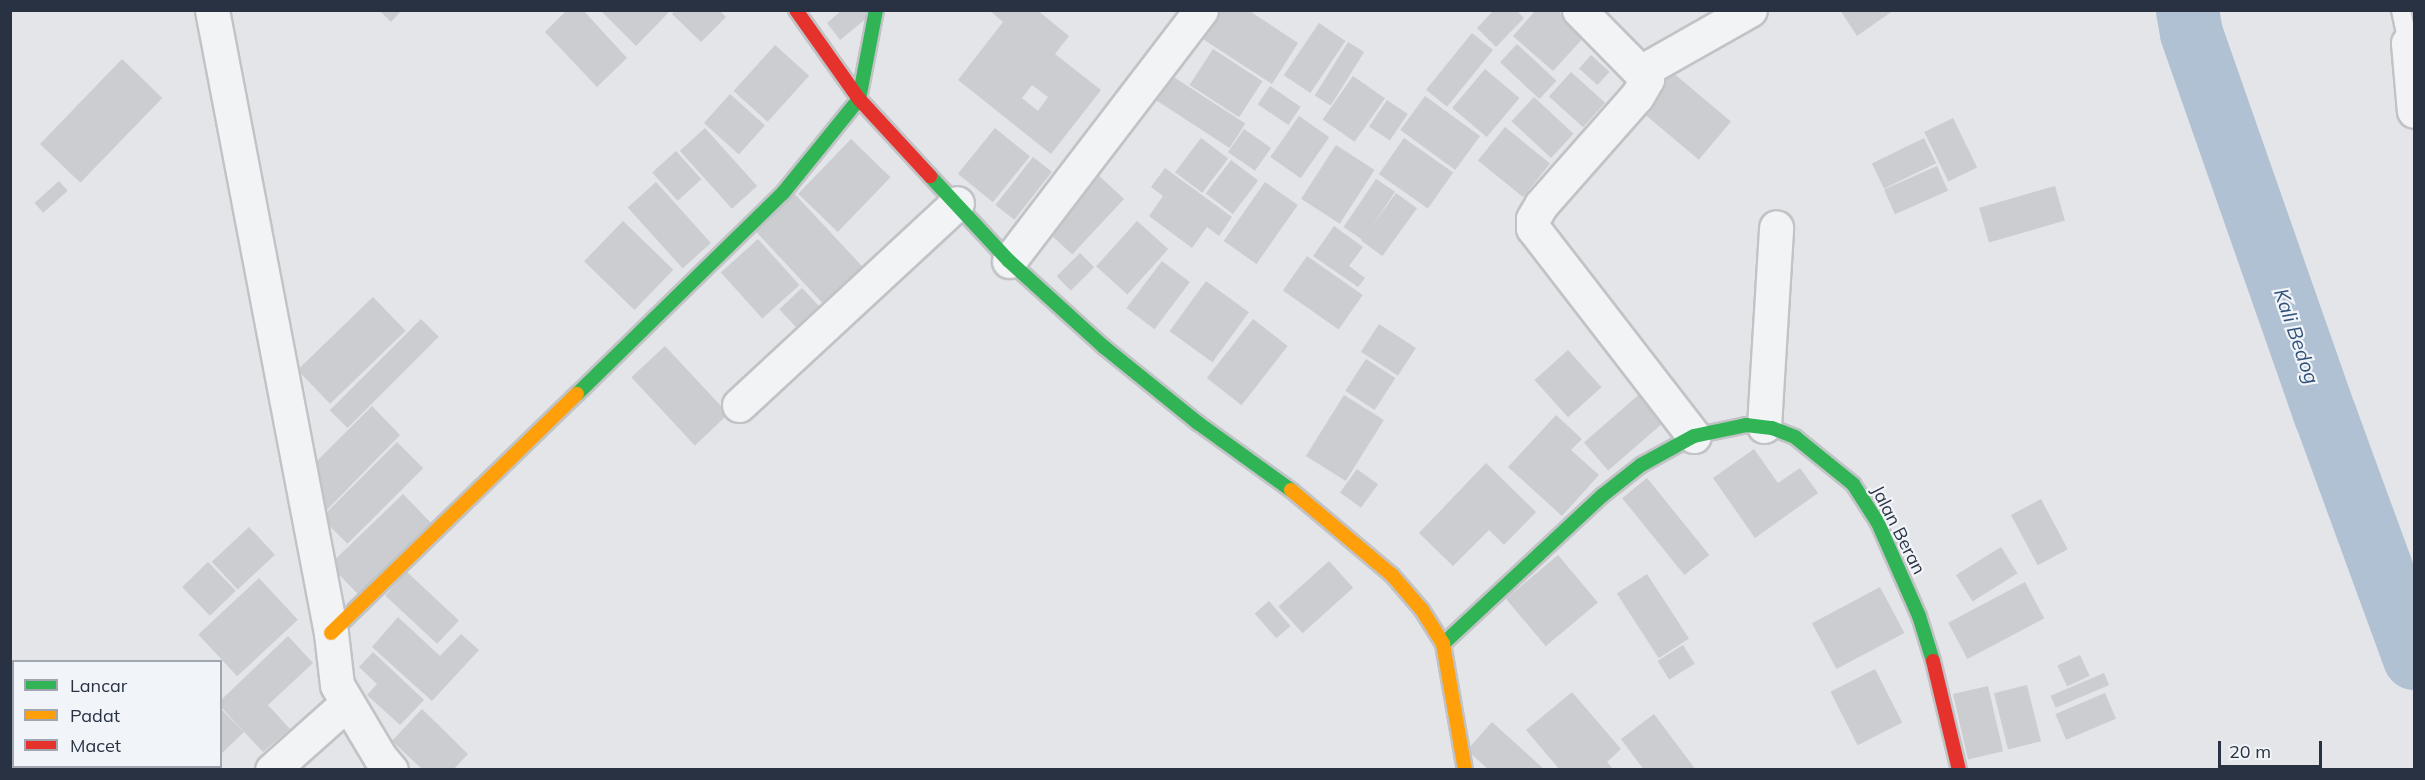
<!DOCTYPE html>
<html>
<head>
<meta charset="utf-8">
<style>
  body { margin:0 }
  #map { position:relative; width:2425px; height:780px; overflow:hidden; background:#e3e5e8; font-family:Mulish,sans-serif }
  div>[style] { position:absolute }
  .river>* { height:63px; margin:-31.5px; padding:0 31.5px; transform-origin:31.5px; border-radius:31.5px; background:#b1c1d4 }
  .building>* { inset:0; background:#cbcdd1; transform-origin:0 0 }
  .roads { filter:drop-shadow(2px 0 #c1c3c6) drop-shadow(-2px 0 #c1c3c6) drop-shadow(0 2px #c1c3c6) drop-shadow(0 -2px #c1c3c6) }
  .lane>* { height:18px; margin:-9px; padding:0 9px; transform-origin:9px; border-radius:9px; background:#f2f3f5 }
  .street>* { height:33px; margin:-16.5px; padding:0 16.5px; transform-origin:16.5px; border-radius:16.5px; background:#f2f3f5 }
  .fast>* { height:14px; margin:-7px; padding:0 7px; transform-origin:7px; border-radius:7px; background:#30b455 }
  .slow>* { height:14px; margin:-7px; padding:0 7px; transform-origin:7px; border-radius:7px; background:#ff9f0a }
  .jam>* { height:14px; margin:-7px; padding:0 7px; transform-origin:7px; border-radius:7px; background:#e5322d }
  span { translate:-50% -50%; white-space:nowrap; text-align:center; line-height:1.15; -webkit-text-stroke:4.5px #f1f4f8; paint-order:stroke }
  .street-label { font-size:18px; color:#293243 }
  .water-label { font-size:20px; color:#315079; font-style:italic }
  .frame { position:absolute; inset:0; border:12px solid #293243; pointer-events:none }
  .legend { position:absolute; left:12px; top:660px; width:210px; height:108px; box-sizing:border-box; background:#f1f4f8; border:2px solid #a1a6b0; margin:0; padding:8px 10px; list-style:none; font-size:18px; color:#293243 }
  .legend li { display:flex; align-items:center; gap:12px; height:30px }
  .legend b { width:30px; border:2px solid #a1a6b0 }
  .scale { position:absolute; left:2218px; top:741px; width:104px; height:27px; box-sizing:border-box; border:3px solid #293243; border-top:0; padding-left:8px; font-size:18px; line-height:21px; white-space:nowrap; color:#293243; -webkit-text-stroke:4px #f1f4f8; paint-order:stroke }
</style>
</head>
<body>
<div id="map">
  <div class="river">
    <div style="left:2187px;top:10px;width:23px;rotate:80deg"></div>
    <div style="left:2191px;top:33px;width:405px;rotate:70.7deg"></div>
    <div style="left:2325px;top:415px;width:259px;rotate:69.9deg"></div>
  </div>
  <div class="building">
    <div style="clip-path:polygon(379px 10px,402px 10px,391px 22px)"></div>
    <div style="clip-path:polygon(567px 10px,583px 10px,627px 58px,597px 87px,545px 32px)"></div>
    <div style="clip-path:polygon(600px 10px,671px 10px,636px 46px)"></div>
    <div style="clip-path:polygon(675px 10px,719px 10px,726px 17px,701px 42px,672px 14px)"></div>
    <div style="clip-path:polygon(842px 10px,871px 10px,873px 13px,840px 40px,827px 23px)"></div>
    <div style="clip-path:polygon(evenodd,989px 10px,1037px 10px,1069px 36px,1055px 54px,1101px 90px,1051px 154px,958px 80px,1003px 22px,989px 10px,1032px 85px,1048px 97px,1038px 111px,1022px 98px,1032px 85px)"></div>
    <div style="clip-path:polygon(1210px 10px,1248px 10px,1298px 43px,1272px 84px,1195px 34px)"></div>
    <div style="clip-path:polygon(1494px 10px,1516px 10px,1524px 18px,1496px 47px,1477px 28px)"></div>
    <div style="clip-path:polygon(1536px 10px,1557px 10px,1585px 36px,1553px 71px,1513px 36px)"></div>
    <div style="clip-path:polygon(1840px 10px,1894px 10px,1857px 36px)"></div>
    <div style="left:1319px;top:23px;width:32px;height:63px;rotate:34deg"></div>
    <div style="left:1472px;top:33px;width:27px;height:73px;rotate:39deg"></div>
    <div style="left:1348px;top:42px;width:19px;height:63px;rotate:32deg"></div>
    <div style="left:1517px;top:44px;width:54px;height:25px;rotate:43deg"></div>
    <div style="left:775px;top:45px;width:46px;height:62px;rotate:42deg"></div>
    <div style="left:1213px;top:49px;width:59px;height:43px;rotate:33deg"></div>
    <div style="left:1591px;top:55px;width:25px;height:18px;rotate:42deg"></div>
    <div style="left:122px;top:59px;width:56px;height:118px;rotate:44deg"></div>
    <div style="left:1485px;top:69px;width:45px;height:51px;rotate:40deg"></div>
    <div style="left:1571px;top:72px;width:46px;height:33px;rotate:42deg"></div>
    <div style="left:1672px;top:72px;width:77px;height:50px;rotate:40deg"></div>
    <div style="left:1169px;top:74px;width:91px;height:29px;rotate:33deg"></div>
    <div style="left:1353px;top:76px;width:39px;height:53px;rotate:35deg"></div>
    <div style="left:1270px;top:86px;width:37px;height:22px;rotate:34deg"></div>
    <div style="left:730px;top:94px;width:47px;height:39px;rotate:42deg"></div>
    <div style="left:1425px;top:96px;width:68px;height:42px;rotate:36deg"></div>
    <div style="left:1534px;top:97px;width:54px;height:33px;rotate:43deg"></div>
    <div style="left:1387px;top:100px;width:25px;height:32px;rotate:34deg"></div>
    <div style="left:1299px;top:116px;width:37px;height:50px;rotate:35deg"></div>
    <div style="left:1953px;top:118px;width:55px;height:32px;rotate:64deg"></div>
    <div style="left:1505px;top:127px;width:58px;height:43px;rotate:39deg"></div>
    <div style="left:705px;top:128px;width:78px;height:34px;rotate:48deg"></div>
    <div style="left:995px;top:128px;width:45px;height:59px;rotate:39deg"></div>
    <div style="left:1244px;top:129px;width:33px;height:28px;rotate:35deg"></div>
    <div style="left:1201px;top:138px;width:34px;height:43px;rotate:37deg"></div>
    <div style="left:1404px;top:138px;width:60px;height:44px;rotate:35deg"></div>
    <div style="left:1924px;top:138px;width:28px;height:58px;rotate:64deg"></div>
    <div style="left:851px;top:139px;width:55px;height:76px;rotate:44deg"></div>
    <div style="left:1336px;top:145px;width:46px;height:64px;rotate:33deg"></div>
    <div style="left:676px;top:151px;width:38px;height:32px;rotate:48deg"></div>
    <div style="left:1033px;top:157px;width:24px;height:61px;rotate:38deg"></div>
    <div style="left:1231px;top:160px;width:34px;height:42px;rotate:37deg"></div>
    <div style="left:1937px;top:166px;width:27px;height:58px;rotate:66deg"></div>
    <div style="clip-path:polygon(1165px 168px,1232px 217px,1219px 236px,1207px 227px,1192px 248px,1149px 216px,1163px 196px,1151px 187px)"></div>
    <div style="left:1094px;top:171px;width:41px;height:76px;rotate:43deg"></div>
    <div style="left:1376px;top:179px;width:23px;height:58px;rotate:34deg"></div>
    <div style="left:59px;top:181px;width:13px;height:33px;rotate:48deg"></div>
    <div style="left:656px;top:182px;width:82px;height:38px;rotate:48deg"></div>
    <div style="left:1265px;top:182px;width:40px;height:72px;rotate:35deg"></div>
    <div style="left:2055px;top:186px;width:36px;height:79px;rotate:74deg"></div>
    <div style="left:791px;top:190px;width:112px;height:54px;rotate:47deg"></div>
    <div style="left:1396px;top:193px;width:26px;height:59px;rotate:36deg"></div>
    <div style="left:623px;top:221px;width:70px;height:56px;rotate:44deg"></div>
    <div style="left:1137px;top:221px;width:42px;height:61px;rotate:42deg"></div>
    <div style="clip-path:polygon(1334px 226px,1363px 247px,1349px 266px,1365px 278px,1358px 287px,1313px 256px)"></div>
    <div style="left:758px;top:239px;width:62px;height:50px;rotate:48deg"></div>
    <div style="left:1080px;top:253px;width:20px;height:33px;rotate:45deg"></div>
    <div style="left:1307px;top:256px;width:68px;height:42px;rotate:35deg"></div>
    <div style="left:1162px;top:261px;width:35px;height:59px;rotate:37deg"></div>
    <div style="left:1206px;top:281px;width:53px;height:62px;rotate:36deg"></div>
    <div style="left:802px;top:288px;width:34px;height:31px;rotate:47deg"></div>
    <div style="left:373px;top:297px;width:47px;height:105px;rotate:46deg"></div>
    <div style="left:421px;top:319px;width:25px;height:129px;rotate:45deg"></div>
    <div style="left:1253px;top:319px;width:44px;height:75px;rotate:38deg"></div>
    <div style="left:1379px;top:324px;width:44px;height:33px;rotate:33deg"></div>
    <div style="left:665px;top:346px;width:93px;height:46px;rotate:47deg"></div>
    <div style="left:1568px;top:350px;width:50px;height:45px;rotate:48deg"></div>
    <div style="left:1366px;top:359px;width:35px;height:38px;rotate:33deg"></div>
    <div style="left:1642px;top:392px;width:37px;height:77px;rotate:49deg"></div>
    <div style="left:1344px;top:395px;width:47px;height:72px;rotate:32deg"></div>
    <div style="clip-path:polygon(372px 406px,400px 435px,323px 514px,314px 464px)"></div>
    <div style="clip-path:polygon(1556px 415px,1582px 439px,1571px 450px,1599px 475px,1562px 516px,1508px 467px)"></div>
    <div style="left:397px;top:442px;width:37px;height:107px;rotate:45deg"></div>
    <div style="clip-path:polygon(1754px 449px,1778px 483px,1800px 468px,1818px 493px,1755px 538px,1713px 478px)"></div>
    <div style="clip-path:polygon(1486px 463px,1536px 512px,1504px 545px,1489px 530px,1453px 566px,1419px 533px)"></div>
    <div style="left:1357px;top:469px;width:26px;height:29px;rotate:36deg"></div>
    <div style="left:1647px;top:478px;width:99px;height:32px;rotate:51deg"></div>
    <div style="left:403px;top:494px;width:42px;height:102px;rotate:46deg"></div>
    <div style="left:2041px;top:499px;width:57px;height:34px;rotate:62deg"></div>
    <div style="left:249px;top:527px;width:38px;height:51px;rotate:47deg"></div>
    <div style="left:2001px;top:547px;width:31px;height:53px;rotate:58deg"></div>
    <div style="left:1558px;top:555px;width:62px;height:68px;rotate:50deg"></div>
    <div style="left:1329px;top:561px;width:36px;height:68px;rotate:48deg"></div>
    <div style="left:208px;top:562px;width:40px;height:36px;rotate:46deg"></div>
    <div style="left:407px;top:572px;width:71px;height:32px;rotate:43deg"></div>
    <div style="left:1647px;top:574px;width:77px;height:36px;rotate:57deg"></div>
    <div style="left:259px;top:578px;width:57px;height:83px;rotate:47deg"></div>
    <div style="left:2025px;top:582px;width:41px;height:87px;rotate:62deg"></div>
    <div style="left:1880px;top:587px;width:52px;height:77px;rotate:62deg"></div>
    <div style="left:1269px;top:601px;width:33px;height:19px;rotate:49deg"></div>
    <div style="clip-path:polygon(398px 617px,440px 656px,461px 634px,479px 650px,432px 701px,372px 647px)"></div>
    <div style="clip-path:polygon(288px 636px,313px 663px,268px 705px,290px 729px,263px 752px,220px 706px,220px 701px)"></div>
    <div style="left:1683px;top:645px;width:22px;height:30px;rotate:58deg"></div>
    <div style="clip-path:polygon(373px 652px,424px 700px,400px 725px,367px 695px,377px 684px,359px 667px)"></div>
    <div style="left:2080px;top:655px;width:23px;height:25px;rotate:65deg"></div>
    <div style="left:1875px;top:669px;width:60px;height:50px;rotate:63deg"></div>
    <div style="left:2104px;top:673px;width:13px;height:58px;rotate:67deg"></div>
    <div style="left:2027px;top:685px;width:58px;height:34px;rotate:76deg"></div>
    <div style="left:1988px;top:686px;width:67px;height:36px;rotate:77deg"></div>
    <div style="clip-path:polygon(1572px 692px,1621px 749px,1607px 762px,1614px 770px,1560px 770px,1526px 730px)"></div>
    <div style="left:2105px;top:693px;width:28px;height:54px;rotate:67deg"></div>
    <div style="clip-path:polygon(220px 708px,244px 732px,220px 755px)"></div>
    <div style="clip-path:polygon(422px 709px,468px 754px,453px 770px,423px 770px,392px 741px)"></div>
    <div style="clip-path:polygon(1654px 714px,1696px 770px,1644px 770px,1621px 739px)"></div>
    <div style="clip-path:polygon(1492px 722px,1545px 770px,1489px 770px,1467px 750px)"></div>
    <div style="clip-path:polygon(146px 766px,208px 766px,143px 770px)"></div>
  </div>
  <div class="roads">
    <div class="lane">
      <div style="left:2401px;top:10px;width:34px;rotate:78deg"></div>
    </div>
    <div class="street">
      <div style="left:212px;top:10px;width:634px;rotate:79.19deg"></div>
      <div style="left:331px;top:633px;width:52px;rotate:83.4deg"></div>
      <div style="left:337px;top:685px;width:84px;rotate:59.2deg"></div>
      <div style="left:380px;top:757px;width:17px;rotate:50deg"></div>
      <div style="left:1579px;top:10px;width:97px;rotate:45.4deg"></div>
      <div style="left:1647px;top:79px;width:20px;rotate:120deg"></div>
      <div style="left:1637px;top:96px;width:145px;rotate:131.4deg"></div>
      <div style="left:1541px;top:205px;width:16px;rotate:120deg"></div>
      <div style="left:1533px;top:219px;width:9px;rotate:90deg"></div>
      <div style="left:1533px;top:228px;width:263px;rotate:52.3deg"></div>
      <div style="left:2414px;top:39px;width:7px;rotate:146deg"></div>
      <div style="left:2408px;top:43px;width:68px;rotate:85deg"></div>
      <div style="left:1642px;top:71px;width:124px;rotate:-29.5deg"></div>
      <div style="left:1009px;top:261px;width:316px;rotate:-52.6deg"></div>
      <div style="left:739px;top:405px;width:297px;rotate:-42.8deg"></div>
      <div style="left:1764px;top:426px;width:199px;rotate:-86.5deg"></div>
      <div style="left:272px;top:770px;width:99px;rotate:-41.7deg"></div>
    </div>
    <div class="fast">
      <div style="left:930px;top:176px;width:116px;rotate:47.1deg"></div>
      <div style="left:1009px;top:261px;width:128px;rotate:42.2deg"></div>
      <div style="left:1104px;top:347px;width:121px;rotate:39deg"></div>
      <div style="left:1198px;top:423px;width:115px;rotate:35.8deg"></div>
      <div style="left:577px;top:394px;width:288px;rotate:-44.3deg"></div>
      <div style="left:783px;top:193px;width:121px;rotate:-51deg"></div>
      <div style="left:859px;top:99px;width:91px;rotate:-79.2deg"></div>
      <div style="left:1443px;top:644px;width:219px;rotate:-43deg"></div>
      <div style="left:1603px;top:495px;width:48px;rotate:-38.3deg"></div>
      <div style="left:1641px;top:465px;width:60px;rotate:-28.7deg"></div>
      <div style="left:1694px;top:436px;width:53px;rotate:-11.9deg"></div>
      <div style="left:1746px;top:425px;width:26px;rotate:7deg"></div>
      <div style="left:1772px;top:428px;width:25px;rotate:21deg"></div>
      <div style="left:1795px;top:437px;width:75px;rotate:39deg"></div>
      <div style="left:1853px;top:484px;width:46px;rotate:57.3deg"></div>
      <div style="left:1878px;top:523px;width:102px;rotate:66.2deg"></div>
      <div style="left:1919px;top:616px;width:47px;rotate:72.7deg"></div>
    </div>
    <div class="slow">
      <div style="left:1291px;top:490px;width:132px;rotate:40.1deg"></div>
      <div style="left:1392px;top:575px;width:46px;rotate:49.4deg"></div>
      <div style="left:1422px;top:610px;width:40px;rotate:58deg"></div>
      <div style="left:1443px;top:644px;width:128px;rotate:80.1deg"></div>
      <div style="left:331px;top:633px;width:343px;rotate:-44.2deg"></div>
    </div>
    <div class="jam">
      <div style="left:796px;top:10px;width:109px;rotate:54.7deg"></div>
      <div style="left:859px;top:99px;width:105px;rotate:47.3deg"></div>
      <div style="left:1933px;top:661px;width:112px;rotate:76.6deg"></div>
    </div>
  </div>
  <div class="street-label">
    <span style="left:1898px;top:530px;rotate:63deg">Jalan Beran</span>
  </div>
  <div class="water-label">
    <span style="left:2297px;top:336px;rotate:71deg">Kali Bedog</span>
  </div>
  <div class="frame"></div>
  <ul class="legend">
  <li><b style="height:8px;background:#30b455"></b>Lancar</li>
  <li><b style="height:8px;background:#ff9f0a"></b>Padat</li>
  <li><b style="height:8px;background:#e5322d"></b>Macet</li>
  </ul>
  <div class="scale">20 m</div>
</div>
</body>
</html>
